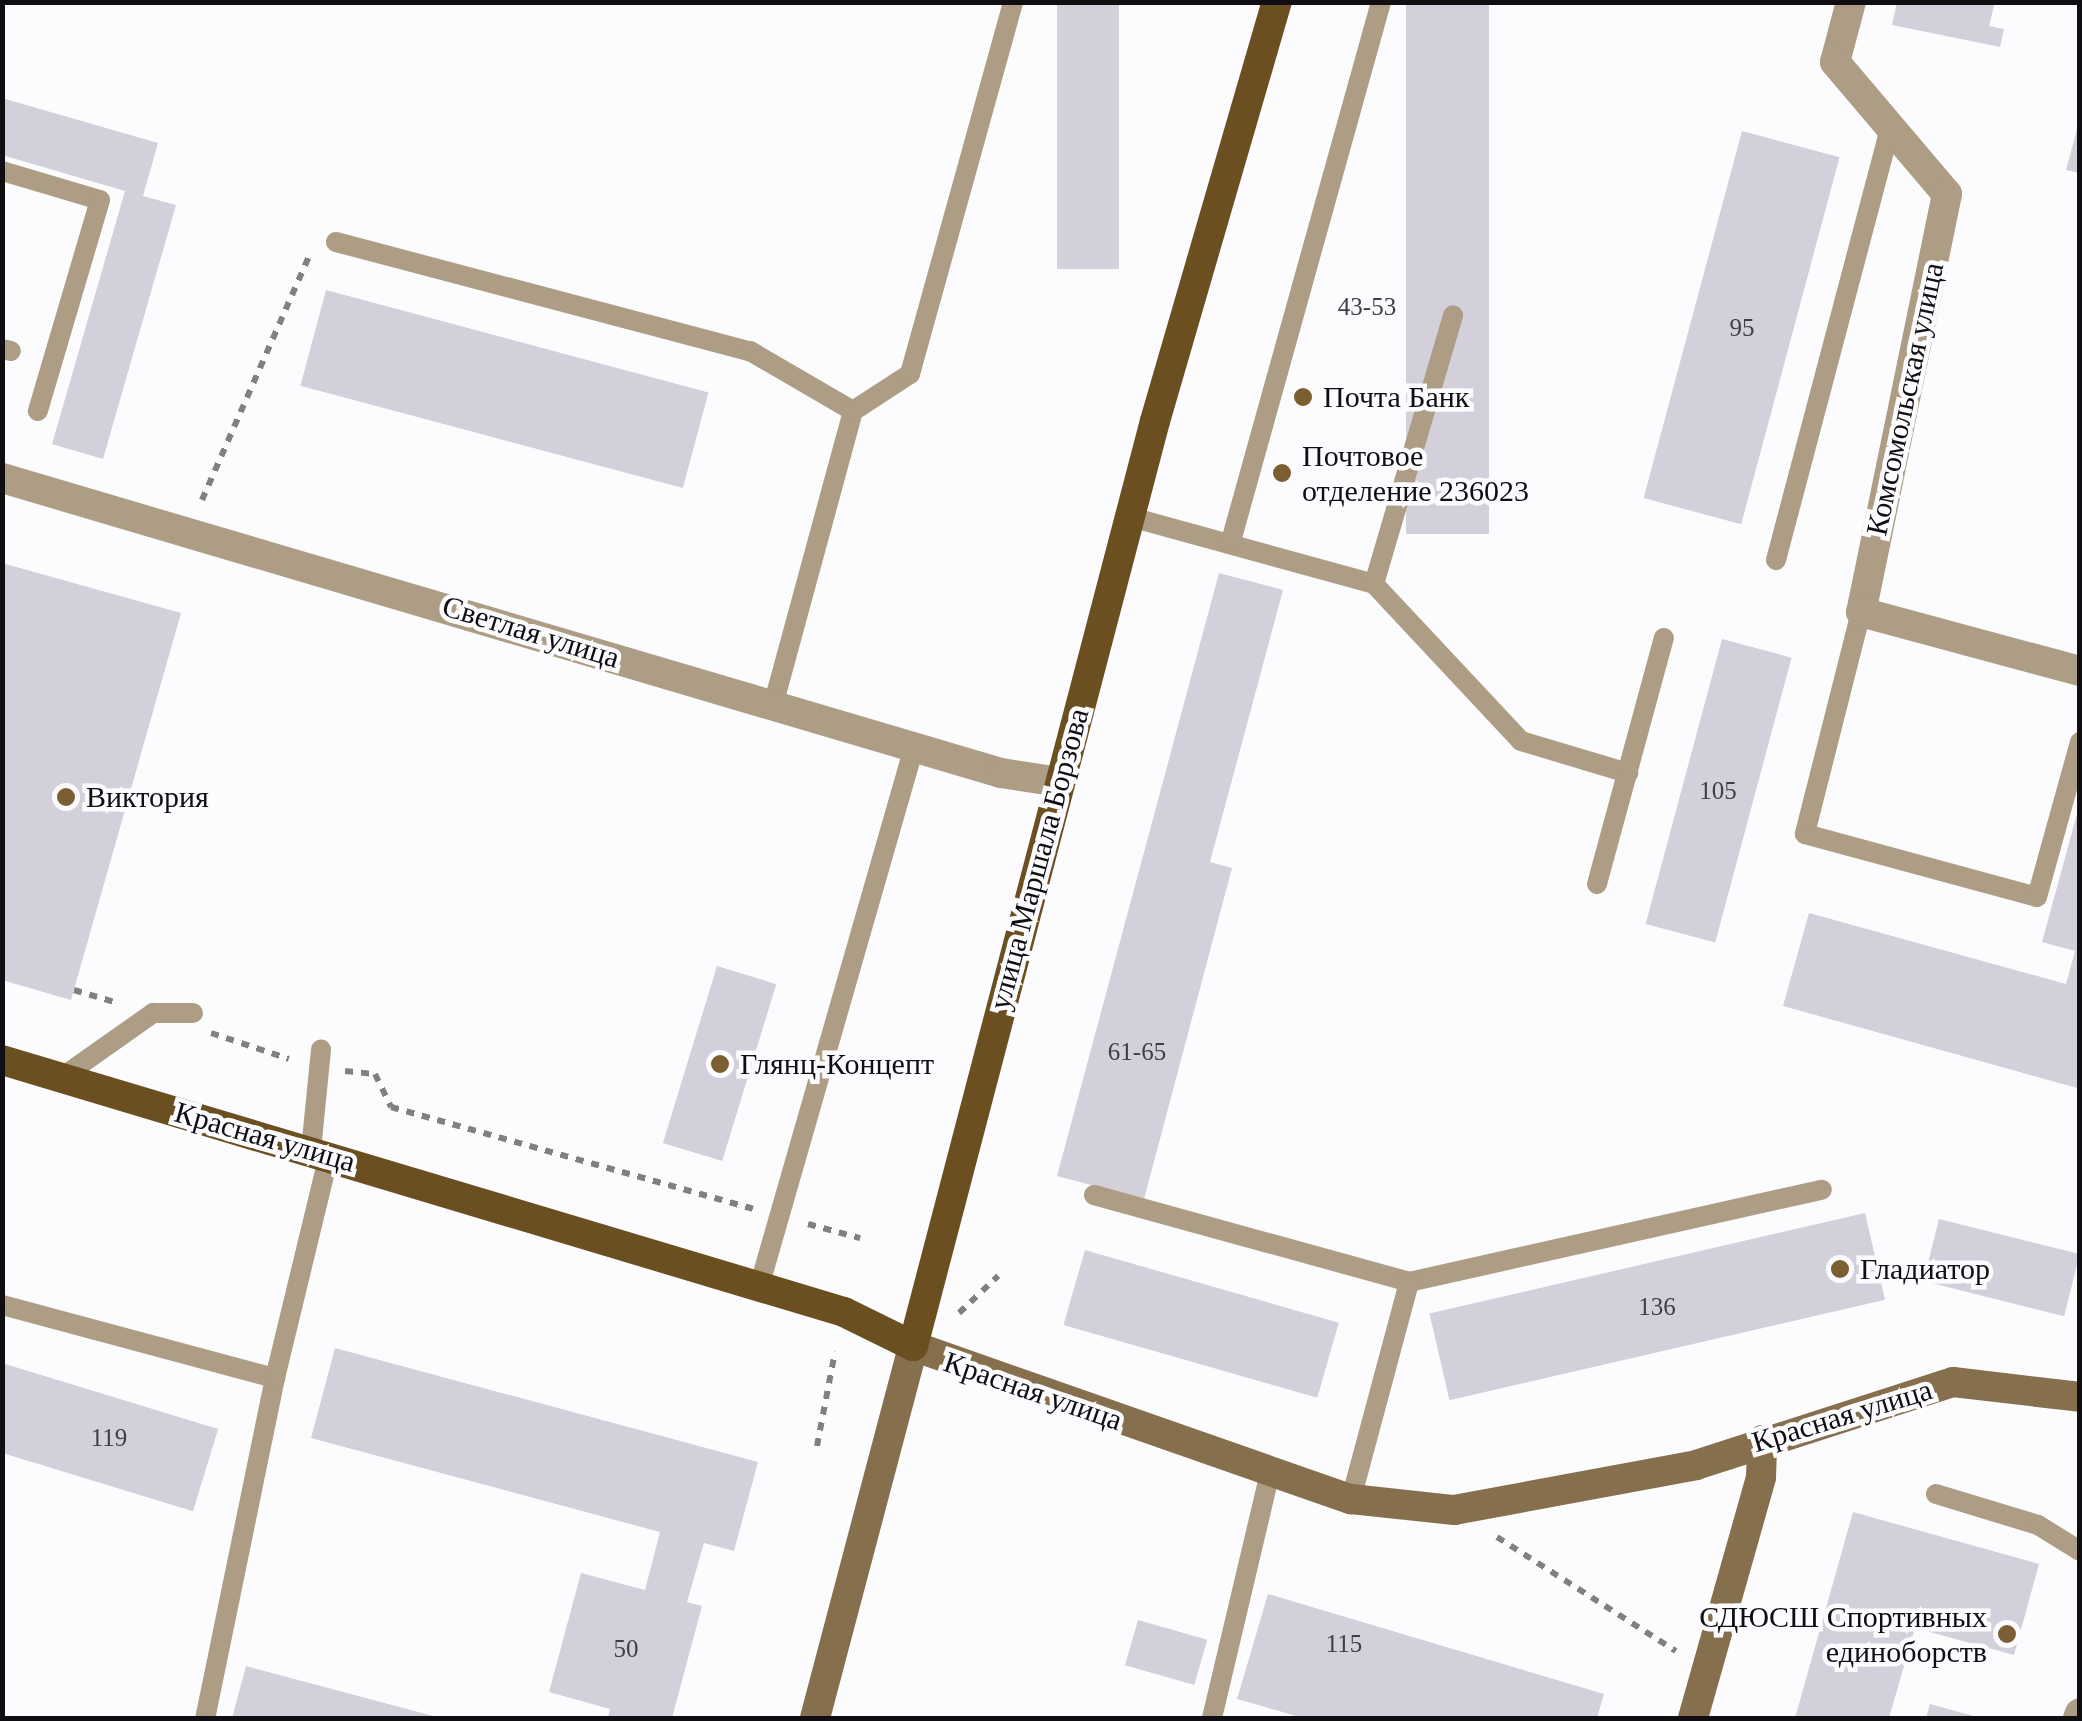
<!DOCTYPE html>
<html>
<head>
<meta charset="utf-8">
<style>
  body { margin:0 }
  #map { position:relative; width:2082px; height:1721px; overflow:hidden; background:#fcfbfd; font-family:Georgia,serif }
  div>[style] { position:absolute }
  .building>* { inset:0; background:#d4d0db; transform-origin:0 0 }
  .path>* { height:6px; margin-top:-3px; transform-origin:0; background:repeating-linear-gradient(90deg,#807f82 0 8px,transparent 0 16px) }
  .lane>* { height:20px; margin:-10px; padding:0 10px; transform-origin:10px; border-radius:10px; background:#ad9d85 }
  .street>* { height:30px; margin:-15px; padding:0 15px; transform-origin:15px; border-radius:15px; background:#ad9d85 }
  .secondary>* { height:30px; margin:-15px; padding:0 15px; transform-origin:15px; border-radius:15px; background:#866f4c }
  .primary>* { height:30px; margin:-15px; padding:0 15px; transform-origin:15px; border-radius:15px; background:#6b4f21 }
  .dots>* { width:28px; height:28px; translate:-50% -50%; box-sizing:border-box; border:5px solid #fcfbfd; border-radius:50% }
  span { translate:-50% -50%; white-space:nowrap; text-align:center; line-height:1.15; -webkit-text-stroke:9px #fcfbfd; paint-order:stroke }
  .number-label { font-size:25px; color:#413e44 }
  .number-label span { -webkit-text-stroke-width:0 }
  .poi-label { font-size:30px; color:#100e12 }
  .left { translate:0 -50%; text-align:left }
  .right { translate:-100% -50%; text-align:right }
  .street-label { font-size:30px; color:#100e12 }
  .frame { position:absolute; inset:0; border:5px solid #100e12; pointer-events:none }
</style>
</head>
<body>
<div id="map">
  <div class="building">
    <div style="left:1057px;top:2px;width:62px;height:267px"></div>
    <div style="left:1406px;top:2px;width:83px;height:532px"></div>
    <div style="clip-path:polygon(1897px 2px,1995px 2px,1989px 26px,2004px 29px,2000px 47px,1892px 25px)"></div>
    <div style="clip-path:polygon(2px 98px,158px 143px,143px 196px,176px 205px,103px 459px,52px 444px,125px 191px,2px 155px)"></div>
    <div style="clip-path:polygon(2080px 118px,2080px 173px,2066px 170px)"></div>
    <div style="left:1742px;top:131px;width:101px;height:380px;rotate:15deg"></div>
    <div style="left:326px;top:290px;width:396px;height:99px;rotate:15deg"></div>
    <div style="clip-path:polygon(2px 563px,181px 613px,71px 1000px,2px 980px)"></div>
    <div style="clip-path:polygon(1219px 573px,1283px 590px,1210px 862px,1232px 868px,1144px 1199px,1057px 1176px)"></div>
    <div style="left:1722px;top:639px;width:72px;height:295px;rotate:15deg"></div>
    <div style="clip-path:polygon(2078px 810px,2077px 1088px,1783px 1006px,1809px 913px,2066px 984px,2075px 951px,2042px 942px)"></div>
    <div style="left:717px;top:966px;width:62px;height:185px;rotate:17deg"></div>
    <div style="left:1865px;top:1213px;width:89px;height:447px;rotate:77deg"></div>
    <div style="left:1939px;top:1219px;width:145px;height:64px;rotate:14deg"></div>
    <div style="left:1085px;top:1250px;width:264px;height:78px;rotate:16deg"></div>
    <div style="clip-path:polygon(335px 1348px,758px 1462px,734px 1551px,704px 1543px,687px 1602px,702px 1606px,672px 1718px,608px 1718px,610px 1709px,549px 1692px,581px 1573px,645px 1590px,660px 1532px,311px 1438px)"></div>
    <div style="left:2px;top:1363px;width:226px;height:86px;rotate:17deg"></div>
    <div style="clip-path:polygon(1853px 1512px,2039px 1564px,2014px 1655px,1915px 1628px,1889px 1718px,1795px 1718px)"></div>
    <div style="clip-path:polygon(1268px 1594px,1604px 1694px,1597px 1718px,1303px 1718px,1237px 1699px)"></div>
    <div style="left:1138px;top:1620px;width:72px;height:47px;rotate:16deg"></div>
    <div style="clip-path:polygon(246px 1666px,437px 1717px,436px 1718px,232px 1718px)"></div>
    <div style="clip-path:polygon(1930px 1704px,1977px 1717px,1977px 1718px,1926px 1718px)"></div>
  </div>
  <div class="path">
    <div style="left:202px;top:500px;width:266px;rotate:-66.3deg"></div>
    <div style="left:74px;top:990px;width:46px;rotate:16.5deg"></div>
    <div style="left:211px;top:1033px;width:82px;rotate:18.4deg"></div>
    <div style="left:345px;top:1071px;width:30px;rotate:6deg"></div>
    <div style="left:375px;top:1074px;width:37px;rotate:64deg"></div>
    <div style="left:391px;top:1107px;width:376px;rotate:15.7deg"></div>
    <div style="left:808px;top:1224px;width:54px;rotate:15.1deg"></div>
    <div style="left:959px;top:1313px;width:54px;rotate:-43.5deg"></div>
    <div style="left:817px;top:1446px;width:96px;rotate:-79.2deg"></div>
    <div style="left:1497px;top:1537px;width:212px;rotate:32.5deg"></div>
  </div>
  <div class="lane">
    <div style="left:2px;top:171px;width:102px;rotate:16.5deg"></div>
    <div style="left:100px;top:200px;width:220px;rotate:106.4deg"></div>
    <div style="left:336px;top:242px;width:428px;rotate:14.8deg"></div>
    <div style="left:750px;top:351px;width:119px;rotate:30.2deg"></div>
    <div style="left:853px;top:411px;width:306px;rotate:105.2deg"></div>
    <div style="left:2px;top:349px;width:9px;rotate:13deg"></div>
    <div style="left:853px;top:411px;width:68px;rotate:-33deg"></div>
    <div style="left:910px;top:374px;width:386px;rotate:-74.5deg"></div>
    <div style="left:1131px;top:517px;width:252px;rotate:15.4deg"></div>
    <div style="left:1374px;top:584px;width:215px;rotate:46.9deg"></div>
    <div style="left:1521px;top:741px;width:112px;rotate:16.7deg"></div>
    <div style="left:1231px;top:541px;width:559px;rotate:-74.45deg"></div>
    <div style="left:1776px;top:560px;width:449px;rotate:-75.2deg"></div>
    <div style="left:1374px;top:584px;width:280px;rotate:-73.6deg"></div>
    <div style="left:1861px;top:612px;width:229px;rotate:104.2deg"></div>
    <div style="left:1805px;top:834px;width:240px;rotate:15.2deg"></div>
    <div style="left:2037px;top:897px;width:161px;rotate:-74.5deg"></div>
    <div style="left:1597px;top:884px;width:255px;rotate:-74.8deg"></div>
    <div style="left:61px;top:1078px;width:113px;rotate:-35.2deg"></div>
    <div style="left:153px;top:1013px;width:40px"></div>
    <div style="left:311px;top:1150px;width:101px;rotate:-84.3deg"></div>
    <div style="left:1094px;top:1195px;width:327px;rotate:15.4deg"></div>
    <div style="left:1409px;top:1282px;width:423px;rotate:-12.6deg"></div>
    <div style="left:759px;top:1287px;width:562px;rotate:-73.98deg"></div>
    <div style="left:2px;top:1305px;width:283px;rotate:15deg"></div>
    <div style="left:275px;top:1378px;width:347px;rotate:101.6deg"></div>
    <div style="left:275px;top:1378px;width:229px;rotate:-76.4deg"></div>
    <div style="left:1936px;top:1494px;width:107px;rotate:16.9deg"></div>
    <div style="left:2038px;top:1525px;width:49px;rotate:31.8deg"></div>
    <div style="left:1351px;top:1499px;width:225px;rotate:-75deg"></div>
    <div style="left:1212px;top:1718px;width:253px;rotate:-76.7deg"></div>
  </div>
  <div class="street">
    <div style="left:1851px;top:2px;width:62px;rotate:104.9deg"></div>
    <div style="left:1835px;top:62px;width:173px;rotate:49.7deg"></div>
    <div style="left:1947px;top:194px;width:427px;rotate:101.6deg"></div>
    <div style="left:1861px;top:612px;width:227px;rotate:15.1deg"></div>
    <div style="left:2px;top:478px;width:1042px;rotate:16.45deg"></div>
    <div style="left:1001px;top:773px;width:59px;rotate:8.8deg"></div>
    <div style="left:2078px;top:1718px;width:5px;rotate:-68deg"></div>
  </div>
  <div class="secondary">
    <div style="left:815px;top:1718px;width:385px;rotate:-75.2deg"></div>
    <div style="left:913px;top:1346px;width:464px;rotate:19.3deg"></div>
    <div style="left:1351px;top:1499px;width:104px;rotate:6.1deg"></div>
    <div style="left:1454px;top:1510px;width:246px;rotate:-10.5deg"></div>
    <div style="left:1696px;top:1465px;width:270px;rotate:-17.9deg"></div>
    <div style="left:1953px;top:1382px;width:128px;rotate:6.7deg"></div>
    <div style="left:1693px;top:1718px;width:250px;rotate:-74.2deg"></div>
    <div style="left:1761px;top:1477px;width:37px;rotate:-88deg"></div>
  </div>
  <div class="primary">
    <div style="left:2px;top:1060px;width:879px;rotate:16.66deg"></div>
    <div style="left:844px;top:1312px;width:77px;rotate:26.2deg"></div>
    <div style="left:913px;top:1346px;width:956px;rotate:-75.34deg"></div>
    <div style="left:1155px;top:421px;width:436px;rotate:-73.8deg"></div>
  </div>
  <div class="dots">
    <div style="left:1303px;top:397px;background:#7b5e31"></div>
    <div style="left:1282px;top:473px;background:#7b5e31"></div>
    <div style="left:66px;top:797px;background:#7b5e31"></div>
    <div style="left:720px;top:1064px;background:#7b5e31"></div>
    <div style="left:1840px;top:1269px;background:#7b5e31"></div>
    <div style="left:2007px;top:1634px;background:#7b5e31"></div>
  </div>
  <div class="number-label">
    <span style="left:1367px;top:307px">43-53</span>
    <span style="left:1742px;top:328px">95</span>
    <span style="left:1718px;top:791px">105</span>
    <span style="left:1137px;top:1052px">61-65</span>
    <span style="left:1657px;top:1307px">136</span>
    <span style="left:109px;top:1438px">119</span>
    <span style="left:1344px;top:1644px">115</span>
    <span style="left:626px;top:1649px">50</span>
  </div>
  <div class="poi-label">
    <span class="left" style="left:1323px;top:397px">Почта Банк</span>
    <span class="left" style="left:1302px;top:473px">Почтовое<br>отделение 236023</span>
    <span class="left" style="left:86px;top:797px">Виктория</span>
    <span class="left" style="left:740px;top:1064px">Глянц-Концепт</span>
    <span class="left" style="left:1860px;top:1269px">Гладиатор</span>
    <span class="right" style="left:1987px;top:1634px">СДЮСШ Спортивных<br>единоборств</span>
  </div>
  <div class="street-label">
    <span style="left:1905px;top:399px;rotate:-78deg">Комсомольская улица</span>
    <span style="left:531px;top:632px;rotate:17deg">Светлая улица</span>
    <span style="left:1039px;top:859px;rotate:-75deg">улица Маршала Борзова</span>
    <span style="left:265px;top:1137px;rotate:16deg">Красная улица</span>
    <span style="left:1033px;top:1391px;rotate:19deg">Красная улица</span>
    <span style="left:1842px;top:1416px;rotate:-17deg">Красная улица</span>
  </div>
  <div class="frame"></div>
</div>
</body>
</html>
